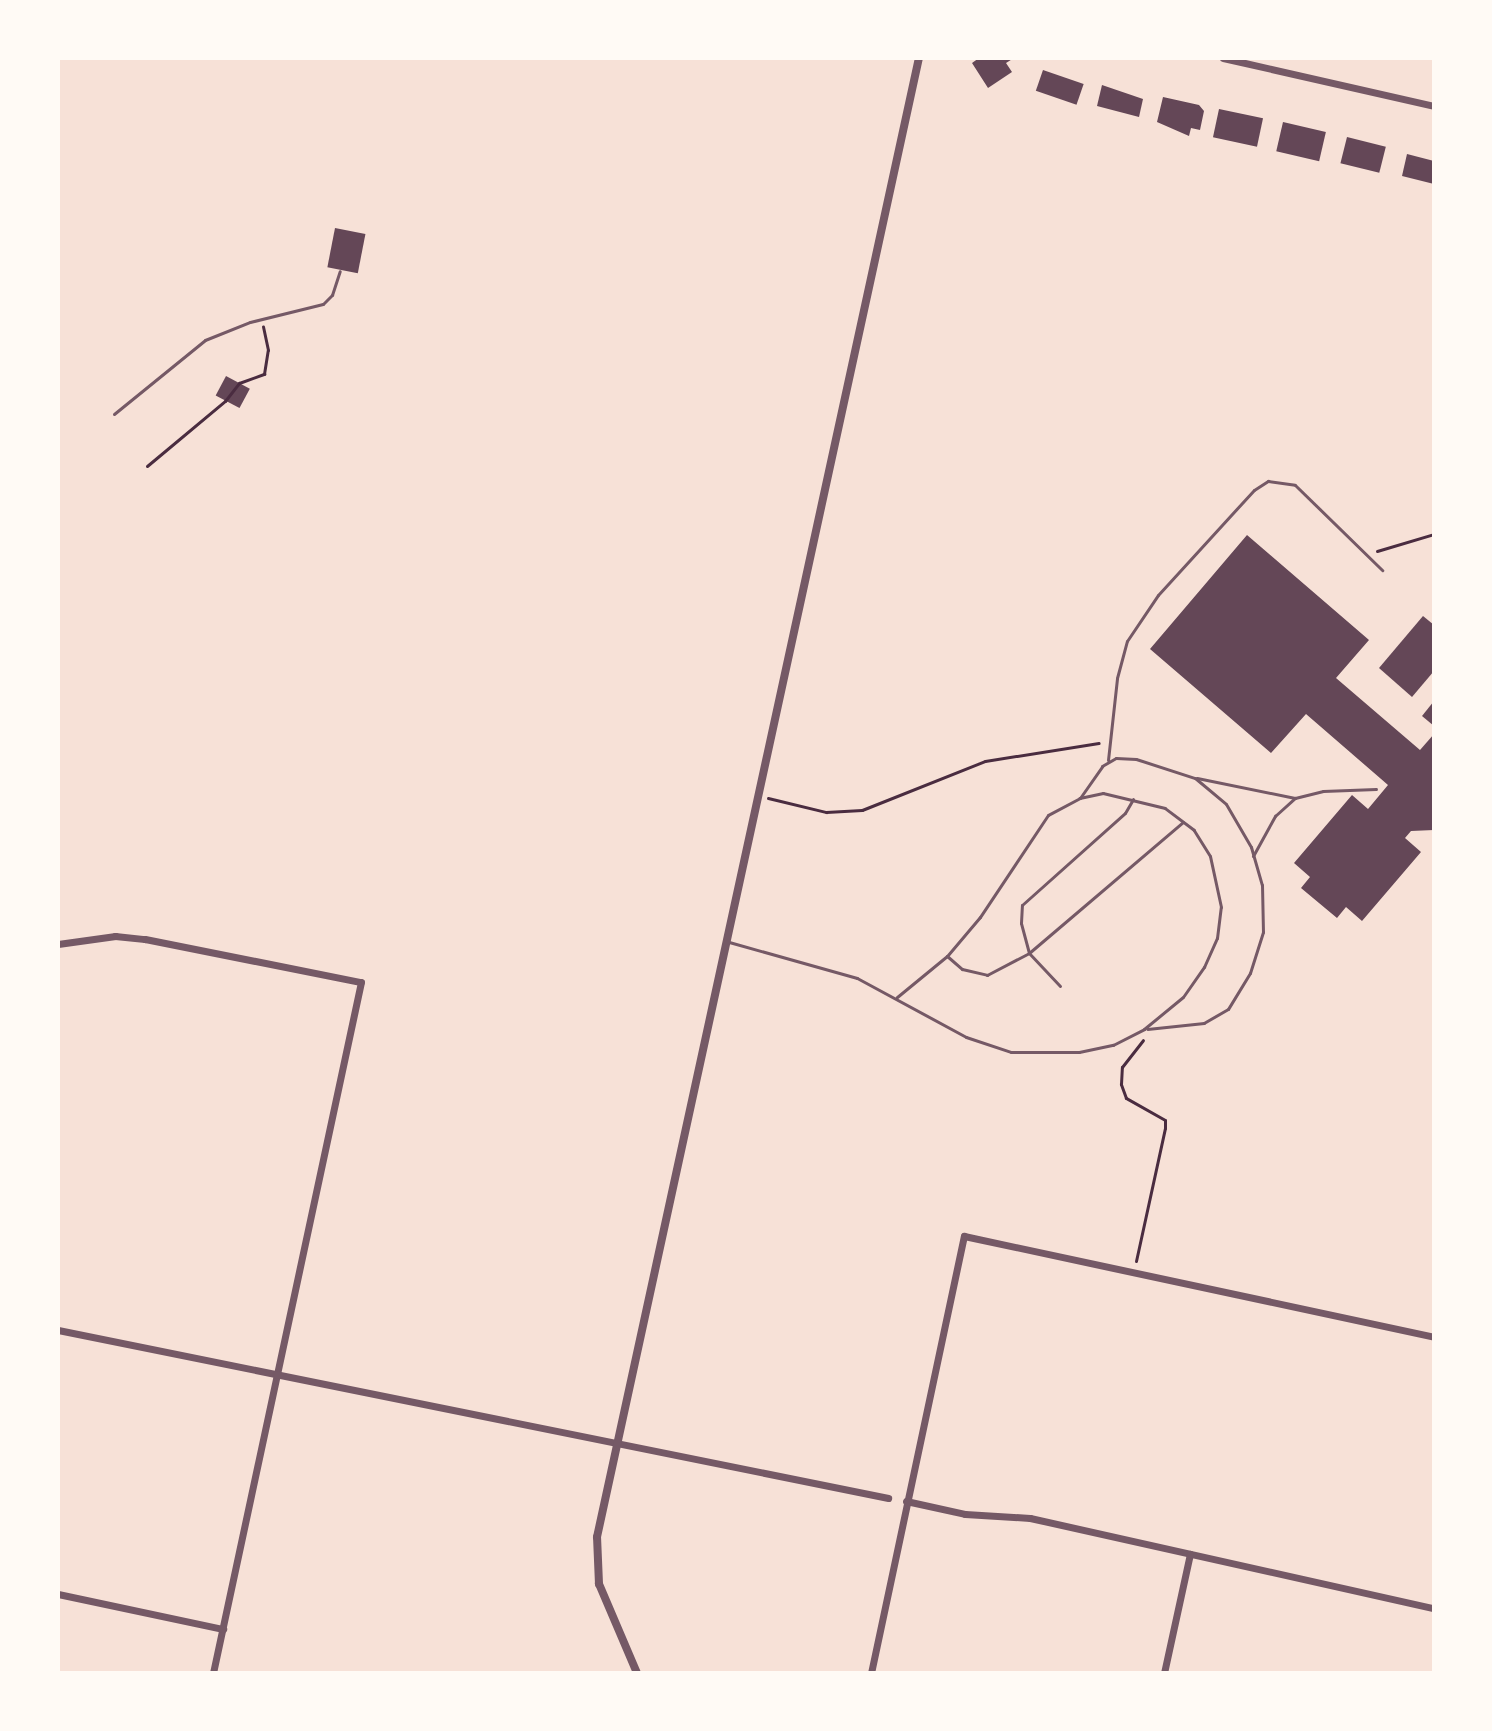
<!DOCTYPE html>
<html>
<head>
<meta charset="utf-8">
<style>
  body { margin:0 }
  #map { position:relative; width:1492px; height:1731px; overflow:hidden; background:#f7e1d7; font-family:Mulish,sans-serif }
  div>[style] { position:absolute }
  .building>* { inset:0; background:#644757; transform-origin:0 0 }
  .path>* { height:3px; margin:-1.5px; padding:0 1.5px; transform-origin:1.5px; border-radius:1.5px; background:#4a2c40 }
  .service>* { height:3px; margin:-1.5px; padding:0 1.5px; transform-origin:1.5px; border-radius:1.5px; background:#755966 }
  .minor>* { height:7px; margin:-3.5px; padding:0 3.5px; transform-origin:3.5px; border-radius:3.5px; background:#755966 }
  .tertiary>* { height:8px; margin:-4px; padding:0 4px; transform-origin:4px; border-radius:4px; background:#755966 }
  span { translate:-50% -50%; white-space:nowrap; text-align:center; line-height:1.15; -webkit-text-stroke:8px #fffaf5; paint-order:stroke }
  .frame { position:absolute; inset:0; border:60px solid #fffaf5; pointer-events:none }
</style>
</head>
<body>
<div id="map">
  <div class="building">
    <div style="clip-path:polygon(979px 58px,1014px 58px,1006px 63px,1012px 72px,988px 88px,972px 63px)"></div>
    <div style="left:1043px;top:70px;width:43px;height:22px;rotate:19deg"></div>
    <div style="clip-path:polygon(1102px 85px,1143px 99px,1139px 117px,1097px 106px)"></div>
    <div style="clip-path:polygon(1163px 97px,1199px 105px,1204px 111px,1200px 130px,1191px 128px,1189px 136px,1157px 122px)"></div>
    <div style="left:1219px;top:109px;width:45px;height:29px;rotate:12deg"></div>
    <div style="left:1283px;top:122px;width:44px;height:30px;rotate:13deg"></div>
    <div style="left:1347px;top:137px;width:40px;height:27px;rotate:14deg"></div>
    <div style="clip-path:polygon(1407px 154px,1434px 161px,1434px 184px,1402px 176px)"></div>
    <div style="left:335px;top:228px;width:31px;height:40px;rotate:11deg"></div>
    <div style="left:226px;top:376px;width:27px;height:22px;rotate:28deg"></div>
    <div style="clip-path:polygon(1247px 535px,1369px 640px,1336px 678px,1420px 750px,1434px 734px,1434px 830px,1411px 831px,1405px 838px,1421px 852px,1362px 921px,1346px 907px,1337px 918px,1301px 888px,1310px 877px,1294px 863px,1352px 795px,1368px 809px,1388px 785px,1306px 714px,1271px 753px,1150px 649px)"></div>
    <div style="clip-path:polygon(1423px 616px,1434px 625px,1434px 671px,1412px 697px,1379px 668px)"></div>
    <div style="clip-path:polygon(1434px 701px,1434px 726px,1422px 716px)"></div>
  </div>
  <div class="path">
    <div style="left:147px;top:466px;width:102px;rotate:-39.8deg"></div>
    <div style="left:225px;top:401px;width:23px;rotate:-52deg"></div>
    <div style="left:239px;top:383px;width:27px;rotate:-20deg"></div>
    <div style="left:264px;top:374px;width:24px;rotate:-81deg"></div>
    <div style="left:268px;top:350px;width:24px;rotate:-102deg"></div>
    <div style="left:1377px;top:551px;width:59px;rotate:-16.6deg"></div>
    <div style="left:768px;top:798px;width:60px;rotate:13.6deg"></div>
    <div style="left:826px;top:812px;width:36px;rotate:-3deg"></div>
    <div style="left:862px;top:810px;width:132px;rotate:-21.7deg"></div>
    <div style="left:985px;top:761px;width:115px;rotate:-9deg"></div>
    <div style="left:1136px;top:1261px;width:136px;rotate:-77.7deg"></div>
    <div style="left:1165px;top:1128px;width:8px;rotate:-90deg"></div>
    <div style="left:1165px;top:1120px;width:45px;rotate:-150.6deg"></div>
    <div style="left:1126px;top:1098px;width:15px;rotate:-110deg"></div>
    <div style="left:1121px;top:1084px;width:17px;rotate:-87deg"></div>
    <div style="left:1122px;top:1067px;width:34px;rotate:-52deg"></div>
  </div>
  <div class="service">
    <div style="left:114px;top:414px;width:117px;rotate:-39.1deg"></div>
    <div style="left:205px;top:340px;width:48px;rotate:-21.8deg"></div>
    <div style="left:250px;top:322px;width:75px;rotate:-13.9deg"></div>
    <div style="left:323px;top:304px;width:13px;rotate:-45deg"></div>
    <div style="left:332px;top:295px;width:25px;rotate:-72deg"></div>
    <div style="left:1108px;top:760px;width:82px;rotate:-83.7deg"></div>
    <div style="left:1117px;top:678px;width:38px;rotate:-75deg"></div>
    <div style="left:1127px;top:641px;width:55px;rotate:-56deg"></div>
    <div style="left:1158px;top:595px;width:142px;rotate:-47.6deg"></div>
    <div style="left:1254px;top:490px;width:17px;rotate:-33deg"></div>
    <div style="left:1268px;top:481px;width:27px;rotate:8deg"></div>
    <div style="left:1295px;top:485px;width:122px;rotate:44.3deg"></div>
    <div style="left:1197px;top:778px;width:100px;rotate:11.5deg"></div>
    <div style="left:1080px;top:798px;width:39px;rotate:-55deg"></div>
    <div style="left:1102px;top:766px;width:16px;rotate:-30deg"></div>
    <div style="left:1116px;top:758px;width:20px;rotate:3deg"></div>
    <div style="left:1136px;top:759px;width:62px;rotate:17.9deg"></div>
    <div style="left:1195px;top:778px;width:40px;rotate:40deg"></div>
    <div style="left:1226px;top:804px;width:50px;rotate:59.8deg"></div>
    <div style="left:1251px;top:847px;width:40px;rotate:74deg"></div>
    <div style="left:1262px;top:885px;width:47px;rotate:88.8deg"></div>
    <div style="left:1263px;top:932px;width:43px;rotate:107.6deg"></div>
    <div style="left:1250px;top:973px;width:42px;rotate:121.4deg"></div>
    <div style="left:1228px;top:1009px;width:28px;rotate:150deg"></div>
    <div style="left:1204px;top:1023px;width:57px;rotate:174deg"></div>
    <div style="left:1253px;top:856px;width:46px;rotate:-61.2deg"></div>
    <div style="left:1275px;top:816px;width:27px;rotate:-42deg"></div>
    <div style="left:1295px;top:798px;width:29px;rotate:-14deg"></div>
    <div style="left:1323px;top:791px;width:53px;rotate:-2.2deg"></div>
    <div style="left:729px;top:942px;width:133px;rotate:15.7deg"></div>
    <div style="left:857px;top:978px;width:124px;rotate:28.4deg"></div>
    <div style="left:966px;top:1037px;width:47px;rotate:18.4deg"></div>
    <div style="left:1011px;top:1052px;width:68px"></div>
    <div style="left:1079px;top:1052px;width:35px;rotate:-12deg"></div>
    <div style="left:1113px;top:1045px;width:35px;rotate:-27deg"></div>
    <div style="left:1144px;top:1029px;width:50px;rotate:-39.4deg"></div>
    <div style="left:1183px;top:997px;width:37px;rotate:-55deg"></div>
    <div style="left:1204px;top:967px;width:32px;rotate:-66deg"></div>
    <div style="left:1217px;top:938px;width:31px;rotate:-83deg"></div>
    <div style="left:1221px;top:907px;width:52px;rotate:-102.2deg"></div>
    <div style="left:1210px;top:856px;width:31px;rotate:-122deg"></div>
    <div style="left:1194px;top:830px;width:36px;rotate:-143deg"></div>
    <div style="left:1165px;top:808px;width:64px;rotate:-166.4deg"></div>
    <div style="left:1103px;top:793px;width:24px;rotate:168deg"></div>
    <div style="left:1080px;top:798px;width:36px;rotate:152deg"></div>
    <div style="left:1048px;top:815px;width:123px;rotate:123.7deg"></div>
    <div style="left:980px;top:917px;width:51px;rotate:130.2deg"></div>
    <div style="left:947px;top:956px;width:65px;rotate:140.6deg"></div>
    <div style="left:947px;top:956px;width:20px;rotate:41deg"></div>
    <div style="left:962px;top:969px;width:26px;rotate:13deg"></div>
    <div style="left:987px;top:975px;width:47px;rotate:-27.6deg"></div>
    <div style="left:1029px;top:953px;width:202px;rotate:-40.4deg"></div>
    <div style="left:1060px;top:986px;width:45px;rotate:-133.2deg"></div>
    <div style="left:1029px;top:953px;width:31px;rotate:-105deg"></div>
    <div style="left:1021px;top:923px;width:18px;rotate:-87deg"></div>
    <div style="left:1022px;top:905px;width:138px;rotate:-41.8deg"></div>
    <div style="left:1125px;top:813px;width:16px;rotate:-60deg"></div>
  </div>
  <div class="minor">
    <div style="left:1223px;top:58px;width:216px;rotate:12.8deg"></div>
    <div style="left:58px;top:944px;width:58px;rotate:-8deg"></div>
    <div style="left:115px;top:936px;width:30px;rotate:6deg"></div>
    <div style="left:145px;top:939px;width:220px;rotate:11.3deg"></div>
    <div style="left:361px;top:982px;width:707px;rotate:102.09deg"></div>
    <div style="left:58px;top:1330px;width:847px;rotate:11.44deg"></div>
    <div style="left:906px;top:1501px;width:60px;rotate:12.4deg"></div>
    <div style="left:965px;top:1514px;width:65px;rotate:3.5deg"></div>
    <div style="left:1030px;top:1518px;width:414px;rotate:12.6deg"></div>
    <div style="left:58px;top:1594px;width:169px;rotate:12deg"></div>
    <div style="left:871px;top:1673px;width:447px;rotate:-78deg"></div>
    <div style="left:964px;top:1236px;width:481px;rotate:12.1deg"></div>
    <div style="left:1164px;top:1673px;width:122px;rotate:-77.7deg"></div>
  </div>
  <div class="tertiary">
    <div style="left:637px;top:1673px;width:97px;rotate:-113.1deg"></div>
    <div style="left:599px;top:1584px;width:47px;rotate:-92.4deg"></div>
    <div style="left:597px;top:1537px;width:1514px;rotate:-77.72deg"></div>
  </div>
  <div class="frame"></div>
</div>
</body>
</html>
